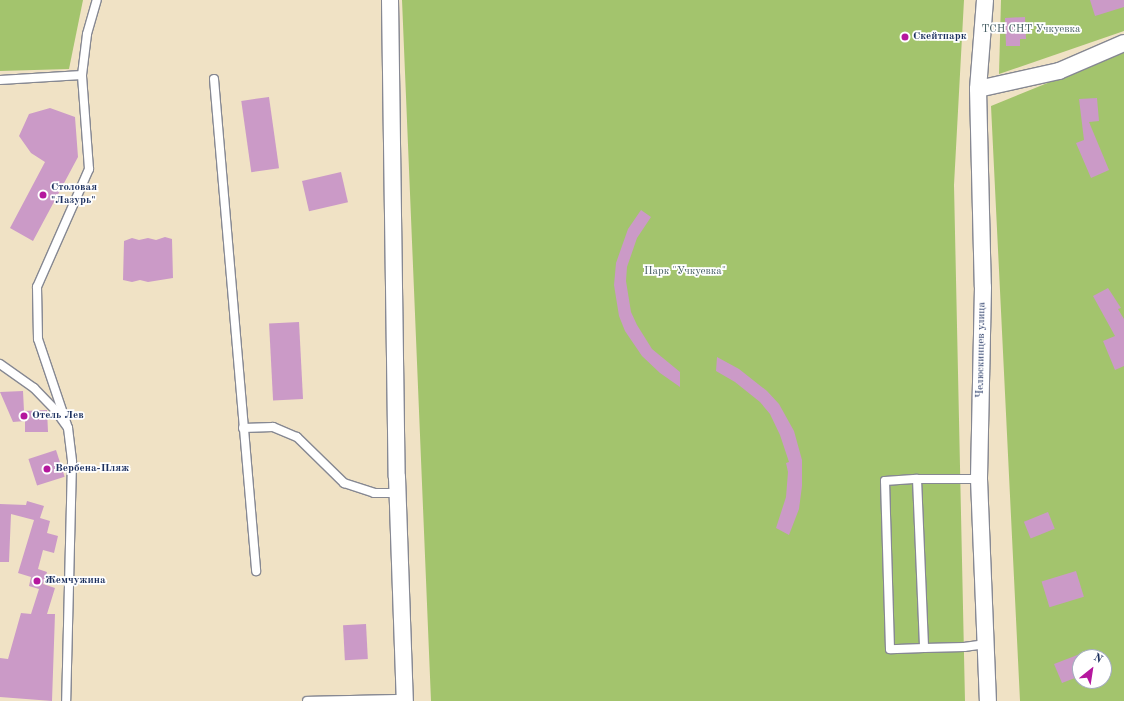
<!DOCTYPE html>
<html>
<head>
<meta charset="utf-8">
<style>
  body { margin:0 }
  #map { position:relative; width:1124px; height:701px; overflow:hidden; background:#f0e2c5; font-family:"Old Standard TT",serif }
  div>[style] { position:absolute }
  .green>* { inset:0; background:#a3c46d }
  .building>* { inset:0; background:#cb9ac7; transform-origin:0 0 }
  .roads { filter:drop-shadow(1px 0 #868892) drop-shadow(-1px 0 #868892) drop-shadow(0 1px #868892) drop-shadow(0 -1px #868892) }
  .lane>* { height:8px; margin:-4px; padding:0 4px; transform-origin:4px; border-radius:4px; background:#fff }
  .street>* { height:16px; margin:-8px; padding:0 8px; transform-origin:8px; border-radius:8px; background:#fff }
  .dots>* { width:11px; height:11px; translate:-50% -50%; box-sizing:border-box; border:2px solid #fff; border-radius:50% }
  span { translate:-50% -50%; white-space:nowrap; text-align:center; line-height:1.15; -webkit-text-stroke:3.5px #fff; paint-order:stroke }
  .park-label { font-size:11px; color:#445c62 }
  .poi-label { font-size:11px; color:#1b2f5e; font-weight:700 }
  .left { translate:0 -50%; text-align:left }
  .street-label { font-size:11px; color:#1b2f5e }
  .north { position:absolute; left:1072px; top:649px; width:40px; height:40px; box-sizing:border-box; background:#fff; border:1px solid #a4acbf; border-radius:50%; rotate:30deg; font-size:11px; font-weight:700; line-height:16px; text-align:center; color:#1b2f5e }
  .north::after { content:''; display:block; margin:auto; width:14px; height:18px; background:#b5179e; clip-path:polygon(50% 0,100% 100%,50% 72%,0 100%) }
</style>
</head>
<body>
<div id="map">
  <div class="green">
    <div style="clip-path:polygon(0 0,83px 0,69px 69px,0 71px)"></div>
    <div style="clip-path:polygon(402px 0,964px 0,954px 185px,965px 701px,431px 701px)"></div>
    <div style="clip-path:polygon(1001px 0,1124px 0,1124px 31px,999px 74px)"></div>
    <div style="clip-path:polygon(evenodd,1124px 52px,1124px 701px,1020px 701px,991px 106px,1124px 52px,1080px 657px,1104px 657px,1104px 681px,1080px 681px,1080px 657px)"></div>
  </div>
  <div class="building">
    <div style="clip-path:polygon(1090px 0,1124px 0,1124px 7px,1095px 16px)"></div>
    <div style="clip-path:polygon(1025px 17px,1026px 39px,1020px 39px,1020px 46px,1006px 46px,1005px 18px)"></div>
    <div style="left:269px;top:97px;width:72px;height:28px;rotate:82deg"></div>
    <div style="clip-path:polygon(1097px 98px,1099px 121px,1089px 122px,1109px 170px,1091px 178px,1076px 143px,1084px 140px,1079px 99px)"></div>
    <div style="clip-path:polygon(50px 108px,75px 117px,78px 157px,33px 241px,10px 228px,45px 162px,31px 153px,19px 136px,29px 114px)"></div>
    <div style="left:341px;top:172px;width:31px;height:40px;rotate:77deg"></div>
    <div style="clip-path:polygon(641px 210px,651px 217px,637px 238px,627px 267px,626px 281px,631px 312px,637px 325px,652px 349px,680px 372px,680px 387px,660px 373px,642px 356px,625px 331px,619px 316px,614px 285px,616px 263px,628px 229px)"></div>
    <div style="clip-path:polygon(165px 237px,172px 239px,173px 278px,148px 282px,140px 280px,132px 282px,123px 280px,124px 241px,132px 238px,139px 240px,148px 238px,156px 240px)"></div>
    <div style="clip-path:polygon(1108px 288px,1121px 308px,1118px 309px,1124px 319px,1124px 366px,1115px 370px,1103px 341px,1115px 336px,1093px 296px)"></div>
    <div style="left:299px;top:322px;width:77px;height:30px;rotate:87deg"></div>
    <div style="clip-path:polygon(717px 357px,739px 369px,767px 391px,779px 404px,794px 431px,802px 460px,802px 486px,799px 509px,789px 535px,776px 528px,786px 497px,788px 472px,786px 463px,789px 462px,780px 435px,770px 414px,760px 402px,735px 382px,716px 371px)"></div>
    <div style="clip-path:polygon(23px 391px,24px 411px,47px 410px,48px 432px,25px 432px,25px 421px,13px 422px,0 392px)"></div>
    <div style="left:56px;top:450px;width:28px;height:29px;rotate:72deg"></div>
    <div style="clip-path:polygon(27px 501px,44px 506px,40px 518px,50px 521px,47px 533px,58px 536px,54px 553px,43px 550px,38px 569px,47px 572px,43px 584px,55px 588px,47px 614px,55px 614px,52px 701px,0 697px,0 658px,8px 659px,21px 613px,31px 614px,39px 589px,29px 586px,31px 577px,18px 573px,34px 520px,11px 514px,9px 562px,0 562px,0 504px,26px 505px)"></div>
    <div style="left:1048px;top:512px;width:18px;height:26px;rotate:68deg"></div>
    <div style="left:1076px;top:571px;width:27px;height:36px;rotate:73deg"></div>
    <div style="left:366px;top:624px;width:35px;height:23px;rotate:87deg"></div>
    <div style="clip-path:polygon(1080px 654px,1080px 676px,1062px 683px,1054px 664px)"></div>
  </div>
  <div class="roads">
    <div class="lane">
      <div style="left:214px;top:79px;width:494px;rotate:85.1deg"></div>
      <div style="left:0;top:80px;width:82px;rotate:-3.5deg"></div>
      <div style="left:82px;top:75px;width:41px;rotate:-83deg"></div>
      <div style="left:87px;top:34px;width:35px;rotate:-74deg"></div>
      <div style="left:0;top:364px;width:42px;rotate:35.2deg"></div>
      <div style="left:34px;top:388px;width:30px;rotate:46deg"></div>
      <div style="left:55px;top:410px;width:22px;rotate:54deg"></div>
      <div style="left:68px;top:428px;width:34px;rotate:83deg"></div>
      <div style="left:72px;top:462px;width:239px;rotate:91.4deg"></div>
      <div style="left:68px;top:428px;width:94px;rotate:-108.6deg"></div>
      <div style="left:38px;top:339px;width:52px;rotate:-91.1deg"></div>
      <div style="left:37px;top:287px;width:129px;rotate:-66.2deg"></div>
      <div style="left:89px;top:169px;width:94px;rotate:-94.3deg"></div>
      <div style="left:243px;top:428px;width:30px;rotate:-2deg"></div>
      <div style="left:273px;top:427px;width:26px;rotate:23deg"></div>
      <div style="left:297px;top:437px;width:66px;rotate:44.4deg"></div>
      <div style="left:344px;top:483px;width:32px;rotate:18deg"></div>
      <div style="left:374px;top:493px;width:23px"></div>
      <div style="left:917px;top:479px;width:169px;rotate:87.6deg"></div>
      <div style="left:924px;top:648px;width:34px;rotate:178deg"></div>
      <div style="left:890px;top:649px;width:168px;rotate:-91.7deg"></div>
      <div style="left:885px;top:481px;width:32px;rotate:-4deg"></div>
      <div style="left:917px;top:479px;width:62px"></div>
      <div style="left:924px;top:648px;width:40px;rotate:-1.4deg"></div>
      <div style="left:964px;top:647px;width:22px;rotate:-8deg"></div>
      <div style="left:307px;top:701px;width:98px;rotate:-1.2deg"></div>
    </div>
    <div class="street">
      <div style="left:390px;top:0;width:477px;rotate:89.2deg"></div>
      <div style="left:397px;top:477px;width:224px;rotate:88deg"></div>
      <div style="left:985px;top:0;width:89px;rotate:94.5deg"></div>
      <div style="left:978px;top:89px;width:198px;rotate:88.6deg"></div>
      <div style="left:983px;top:287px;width:192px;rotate:91.2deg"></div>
      <div style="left:979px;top:479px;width:222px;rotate:87.7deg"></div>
      <div style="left:978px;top:89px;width:83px;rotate:-12.5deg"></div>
      <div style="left:1059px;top:71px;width:71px;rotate:-23.3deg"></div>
    </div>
  </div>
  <div class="dots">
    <div style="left:905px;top:37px;background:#b5179e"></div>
    <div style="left:43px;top:195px;background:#b5179e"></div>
    <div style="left:24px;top:416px;background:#b5179e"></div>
    <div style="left:47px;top:469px;background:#b5179e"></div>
    <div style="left:37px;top:581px;background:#b5179e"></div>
  </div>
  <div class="park-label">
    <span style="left:1031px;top:30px">ТСН СНТ Учкуевка</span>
    <span style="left:685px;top:272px">Парк "Учкуевка"</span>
  </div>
  <div class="poi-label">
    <span class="left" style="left:913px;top:37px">Скейтпарк</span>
    <span class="left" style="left:51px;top:195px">Столовая<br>"Лазурь"</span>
    <span class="left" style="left:32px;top:416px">Отель Лев</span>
    <span class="left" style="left:55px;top:469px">Вербена-Пляж</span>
    <span class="left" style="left:45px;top:581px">Жемчужина</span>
  </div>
  <div class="street-label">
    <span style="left:982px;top:350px;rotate:-89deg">Челюскинцев улица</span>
  </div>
  <div class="north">N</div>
</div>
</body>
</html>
